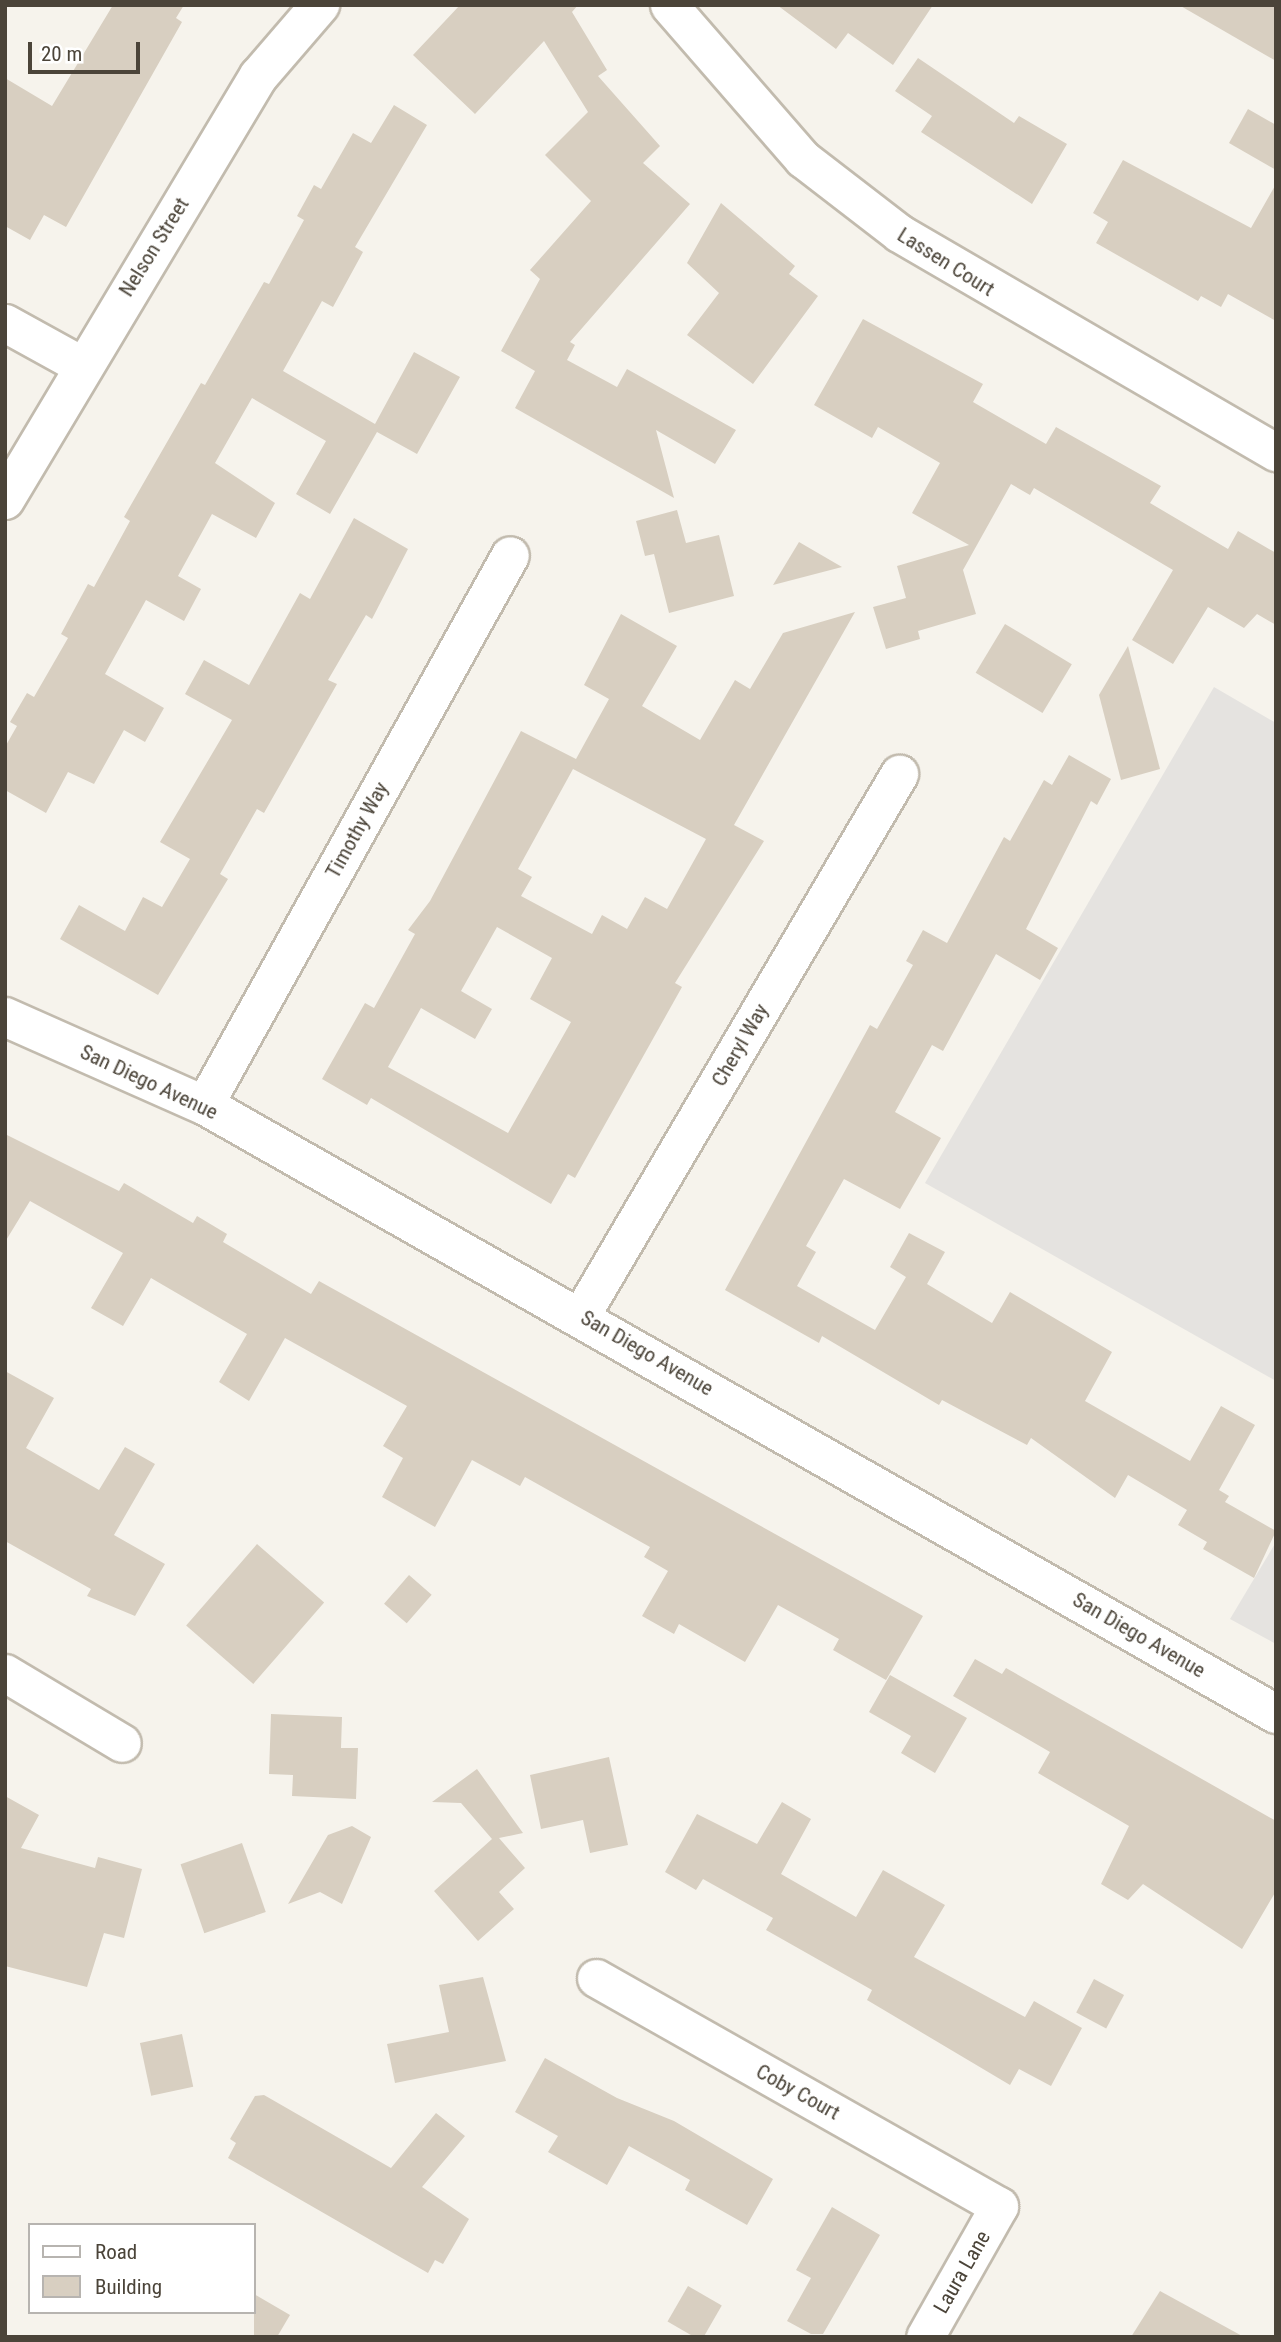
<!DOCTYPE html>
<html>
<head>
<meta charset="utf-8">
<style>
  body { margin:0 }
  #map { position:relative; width:1281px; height:2342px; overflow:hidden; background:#f6f3ec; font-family:"Roboto Condensed",sans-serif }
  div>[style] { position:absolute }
  .parking>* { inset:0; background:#e5e3e0 }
  .building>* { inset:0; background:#d8cfc1; transform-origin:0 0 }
  .roads { filter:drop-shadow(2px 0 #c2bbae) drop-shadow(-2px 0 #c2bbae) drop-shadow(0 2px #c2bbae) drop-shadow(0 -2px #c2bbae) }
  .minor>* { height:37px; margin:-18.5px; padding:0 18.5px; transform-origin:18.5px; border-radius:18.5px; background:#fff }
  .tertiary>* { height:38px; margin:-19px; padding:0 19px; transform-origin:19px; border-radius:19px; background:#fff }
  span { translate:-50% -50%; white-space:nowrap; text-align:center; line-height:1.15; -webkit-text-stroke:6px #fff; paint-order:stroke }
  .street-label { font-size:21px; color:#4b4439 }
  .frame { position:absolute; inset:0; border:7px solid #4b4439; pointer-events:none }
  .legend { position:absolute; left:28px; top:2223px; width:228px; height:91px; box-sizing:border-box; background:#fff; border:2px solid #b7b4b0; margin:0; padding:9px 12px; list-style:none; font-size:21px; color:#4b4439 }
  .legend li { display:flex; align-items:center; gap:14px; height:35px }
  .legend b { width:35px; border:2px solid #b7b4b0 }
  .scale { position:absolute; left:28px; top:42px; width:112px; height:32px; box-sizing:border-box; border:4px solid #4b4439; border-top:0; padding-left:9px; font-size:21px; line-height:24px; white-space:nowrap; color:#4b4439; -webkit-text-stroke:5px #fff; paint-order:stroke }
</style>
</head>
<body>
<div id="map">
  <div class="parking">
    <div style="clip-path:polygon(1214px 687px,1276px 723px,1276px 1381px,925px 1183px)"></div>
    <div style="clip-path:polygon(1276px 1542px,1276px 1644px,1230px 1619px)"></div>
  </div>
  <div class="building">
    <div style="clip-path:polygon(113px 5px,184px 5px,176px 18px,182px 22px,66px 227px,44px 215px,30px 240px,5px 226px,5px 78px,52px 106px)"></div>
    <div style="clip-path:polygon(460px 5px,578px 5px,572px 12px,607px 70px,598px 76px,660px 146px,643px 163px,690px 204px,570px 342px,575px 345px,567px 360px,617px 387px,627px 369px,736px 430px,715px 464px,656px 430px,674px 498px,515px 408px,535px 371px,501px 351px,540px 279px,530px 270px,591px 201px,545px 155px,588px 112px,544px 41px,475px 114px,413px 55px)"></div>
    <div style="clip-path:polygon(777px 5px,933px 5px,893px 65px,848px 33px,836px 49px)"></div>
    <div style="clip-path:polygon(1179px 5px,1276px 5px,1276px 61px)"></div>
    <div style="clip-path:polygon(918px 58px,1014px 123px,1019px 116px,1067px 144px,1032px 204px,921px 132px,932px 116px,895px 91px)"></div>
    <div style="clip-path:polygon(394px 105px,427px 125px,355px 247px,363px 252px,333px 307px,322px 301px,283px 371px,375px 424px,414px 352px,460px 377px,417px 454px,377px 432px,330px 514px,296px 494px,326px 441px,252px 398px,215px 463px,275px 503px,256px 538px,212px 514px,178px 576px,201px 589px,184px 621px,146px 600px,105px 674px,164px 708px,145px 742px,124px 730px,94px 784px,68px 772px,46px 813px,5px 790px,5px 747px,17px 726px,10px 722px,27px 693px,34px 697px,68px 638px,61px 634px,88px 584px,94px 587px,130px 521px,124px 517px,201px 383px,205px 385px,264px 282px,269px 284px,304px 220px,297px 216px,314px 185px,321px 189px,353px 133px,371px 143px)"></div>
    <div style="clip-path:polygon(1248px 109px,1276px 125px,1276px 170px,1229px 143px)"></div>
    <div style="clip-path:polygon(1123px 160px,1251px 228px,1276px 184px,1276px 321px,1228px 294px,1221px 307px,1201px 296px,1198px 301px,1096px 243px,1108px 222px,1093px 213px)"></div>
    <div style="clip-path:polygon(721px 203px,795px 266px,789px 274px,818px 296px,753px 384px,687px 335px,719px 293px,687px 263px)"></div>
    <div style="clip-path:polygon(863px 319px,983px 384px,973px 402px,1046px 444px,1056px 427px,1161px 486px,1150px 503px,1228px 549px,1238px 531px,1276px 553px,1276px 625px,1257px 614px,1244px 628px,1208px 607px,1173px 664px,1132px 640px,1173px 570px,1034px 488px,1030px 495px,1011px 484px,963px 570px,976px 614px,918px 631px,920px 639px,886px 649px,873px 607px,906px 598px,897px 566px,969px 545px,912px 513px,940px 463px,878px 427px,872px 438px,814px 405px)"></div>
    <div style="clip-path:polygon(677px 510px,686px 543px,719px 535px,734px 596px,669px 613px,654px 554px,645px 556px,636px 521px)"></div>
    <div style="clip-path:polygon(354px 518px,408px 549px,372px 619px,366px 615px,328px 680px,337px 684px,264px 813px,257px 809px,220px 874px,228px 879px,158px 995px,60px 939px,79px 905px,125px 931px,143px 897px,162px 907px,190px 859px,160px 842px,232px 720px,185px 694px,204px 660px,249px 685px,300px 593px,310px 599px)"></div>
    <div style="clip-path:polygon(799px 542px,842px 567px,773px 585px)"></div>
    <div style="clip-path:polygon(evenodd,855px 612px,734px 825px,764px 841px,675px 983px,682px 987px,575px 1178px,568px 1174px,551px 1204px,371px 1098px,367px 1105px,322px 1079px,365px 1003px,374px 1008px,415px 934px,408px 930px,430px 901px,521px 731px,576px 759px,609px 699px,584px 685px,621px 614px,677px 646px,642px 706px,700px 740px,735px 680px,750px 689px,783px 633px,855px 612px,573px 769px,706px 839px,667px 909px,645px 897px,627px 929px,602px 915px,592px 934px,521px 896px,532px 877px,518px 869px,573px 769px,855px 612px,497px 927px,552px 958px,530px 999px,571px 1022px,508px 1133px,388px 1067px,421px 1008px,475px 1039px,492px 1009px,461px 991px,497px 927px)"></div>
    <div style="left:1005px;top:624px;width:78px;height:57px;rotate:31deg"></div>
    <div style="clip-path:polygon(1128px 646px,1160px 769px,1121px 780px,1099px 695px)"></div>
    <div style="clip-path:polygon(1069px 755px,1111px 779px,1097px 805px,1091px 801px,1026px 929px,1058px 948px,1040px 980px,996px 954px,943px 1051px,932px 1045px,895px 1112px,941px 1138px,900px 1209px,844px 1179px,806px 1246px,816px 1252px,797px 1286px,875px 1330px,906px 1277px,890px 1267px,909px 1233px,945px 1252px,927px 1284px,992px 1323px,1010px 1292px,1112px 1352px,1085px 1401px,1190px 1461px,1221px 1406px,1255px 1425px,1219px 1490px,1229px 1496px,1225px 1502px,1276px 1531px,1254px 1578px,1203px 1549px,1207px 1542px,1178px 1525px,1187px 1510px,1128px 1475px,1115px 1498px,1031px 1438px,1027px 1445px,942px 1400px,939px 1405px,822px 1336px,819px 1343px,725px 1290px,870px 1025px,877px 1029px,913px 965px,906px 961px,923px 930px,947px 943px,1004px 837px,1010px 841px,1044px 780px,1052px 785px)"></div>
    <div style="clip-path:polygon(5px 1134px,119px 1191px,124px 1183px,193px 1223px,197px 1216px,227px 1234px,223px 1242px,311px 1294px,319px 1281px,923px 1616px,886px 1680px,833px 1650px,839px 1639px,778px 1605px,745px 1662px,679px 1624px,674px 1634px,642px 1616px,668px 1571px,644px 1557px,650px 1547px,525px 1477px,520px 1486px,472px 1460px,435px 1527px,382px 1497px,403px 1458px,383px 1446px,407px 1406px,285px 1338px,249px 1401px,219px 1382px,247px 1334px,151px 1278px,123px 1326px,91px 1308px,123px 1253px,30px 1201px,5px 1242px)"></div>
    <div style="clip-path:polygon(5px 1371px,54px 1398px,26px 1448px,99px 1490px,125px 1447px,155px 1464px,114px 1535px,165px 1564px,135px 1616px,87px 1596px,91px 1589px,5px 1541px)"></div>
    <div style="left:257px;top:1544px;width:89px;height:108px;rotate:41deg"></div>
    <div style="left:409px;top:1575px;width:30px;height:38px;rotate:41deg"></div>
    <div style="clip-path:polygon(975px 1659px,1002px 1674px,1006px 1668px,1276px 1821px,1276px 1891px,1242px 1949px,1143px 1884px,1128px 1900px,1101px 1884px,1129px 1826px,1038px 1773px,1050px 1752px,953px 1696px)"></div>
    <div style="clip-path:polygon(890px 1675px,967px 1718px,935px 1773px,901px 1753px,911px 1736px,869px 1712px)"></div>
    <div style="clip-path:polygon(271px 1714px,342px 1717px,341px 1748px,358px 1748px,356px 1799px,292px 1796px,293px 1775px,269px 1774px)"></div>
    <div style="clip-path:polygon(609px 1757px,628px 1845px,590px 1853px,583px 1820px,541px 1829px,530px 1775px)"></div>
    <div style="clip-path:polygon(477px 1769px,523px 1833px,499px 1838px,525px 1868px,499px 1892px,514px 1909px,478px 1941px,434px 1891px,492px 1839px,461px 1803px,432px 1802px)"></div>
    <div style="clip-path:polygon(5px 1796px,39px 1815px,21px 1848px,95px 1868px,98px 1857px,142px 1869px,124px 1938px,104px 1933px,87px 1987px,5px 1966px)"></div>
    <div style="clip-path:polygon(782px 1802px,811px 1819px,781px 1874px,856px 1917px,883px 1870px,945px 1905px,914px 1957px,1025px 2017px,1034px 2001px,1082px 2028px,1051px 2086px,1019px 2069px,1010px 2085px,867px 2000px,872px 1990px,766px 1930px,773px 1918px,703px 1879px,696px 1890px,665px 1872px,697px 1814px,757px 1844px)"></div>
    <div style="clip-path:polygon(352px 1826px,371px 1837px,342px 1904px,320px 1892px,288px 1904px,328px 1835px)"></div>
    <div style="left:242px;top:1843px;width:73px;height:65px;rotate:71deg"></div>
    <div style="clip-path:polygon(483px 1977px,506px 2061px,395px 2083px,387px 2044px,449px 2032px,439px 1985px)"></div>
    <div style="left:1094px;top:1979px;width:34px;height:38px;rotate:28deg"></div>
    <div style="left:182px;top:2034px;width:54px;height:43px;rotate:78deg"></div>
    <div style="clip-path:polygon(545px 2058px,617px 2098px,674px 2121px,773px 2179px,747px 2225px,685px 2190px,690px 2180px,629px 2146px,607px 2185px,548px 2152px,558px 2136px,515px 2112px)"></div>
    <div style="clip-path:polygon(264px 2095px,391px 2168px,436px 2113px,465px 2136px,422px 2187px,469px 2219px,443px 2264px,435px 2260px,428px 2273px,228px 2158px,236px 2143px,230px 2139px,255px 2096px)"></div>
    <div style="clip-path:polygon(832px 2207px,880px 2235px,823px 2334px,811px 2334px,787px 2321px,811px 2278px,796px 2270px)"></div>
    <div style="left:688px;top:2286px;width:39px;height:41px;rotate:30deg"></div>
    <div style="clip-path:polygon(1160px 2291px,1244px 2337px,1131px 2337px)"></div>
    <div style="clip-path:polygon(254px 2294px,290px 2315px,277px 2337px,254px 2337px)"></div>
  </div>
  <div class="roads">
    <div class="minor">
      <div style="left:669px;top:5px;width:204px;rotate:49deg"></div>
      <div style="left:803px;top:159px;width:121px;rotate:37.6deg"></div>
      <div style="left:899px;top:233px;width:436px;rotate:30.2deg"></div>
      <div style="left:5px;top:323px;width:87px;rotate:28.9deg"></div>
      <div style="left:204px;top:1105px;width:629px;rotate:-60.91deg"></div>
      <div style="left:581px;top:1315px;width:628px;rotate:-59.55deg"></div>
      <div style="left:5px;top:1673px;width:136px;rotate:30.9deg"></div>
      <div style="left:596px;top:1978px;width:463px;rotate:29.5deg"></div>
      <div style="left:999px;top:2206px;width:150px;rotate:119.5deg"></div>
    </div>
    <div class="tertiary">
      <div style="left:5px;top:500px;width:494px;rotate:-59.1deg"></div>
      <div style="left:259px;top:76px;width:94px;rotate:-49.3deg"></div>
      <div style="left:5px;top:1017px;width:218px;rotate:23.9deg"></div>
      <div style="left:204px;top:1105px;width:1233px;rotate:29.6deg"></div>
    </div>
  </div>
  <div class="street-label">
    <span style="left:154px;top:247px;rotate:-58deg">Nelson Street</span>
    <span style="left:946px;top:262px;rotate:32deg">Lassen Court</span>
    <span style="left:357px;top:830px;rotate:-61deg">Timothy Way</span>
    <span style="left:740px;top:1045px;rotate:-60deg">Cheryl Way</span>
    <span style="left:149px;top:1082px;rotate:25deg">San Diego Avenue</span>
    <span style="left:647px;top:1353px;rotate:30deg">San Diego Avenue</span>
    <span style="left:1139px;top:1635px;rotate:30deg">San Diego Avenue</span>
    <span style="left:798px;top:2092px;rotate:29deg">Coby Court</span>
    <span style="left:962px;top:2272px;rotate:-60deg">Laura Lane</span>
  </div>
  <div class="frame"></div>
  <ul class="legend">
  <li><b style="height:9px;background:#fff"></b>Road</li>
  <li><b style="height:19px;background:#d8cfc1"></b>Building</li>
  </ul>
  <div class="scale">20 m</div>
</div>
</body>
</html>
